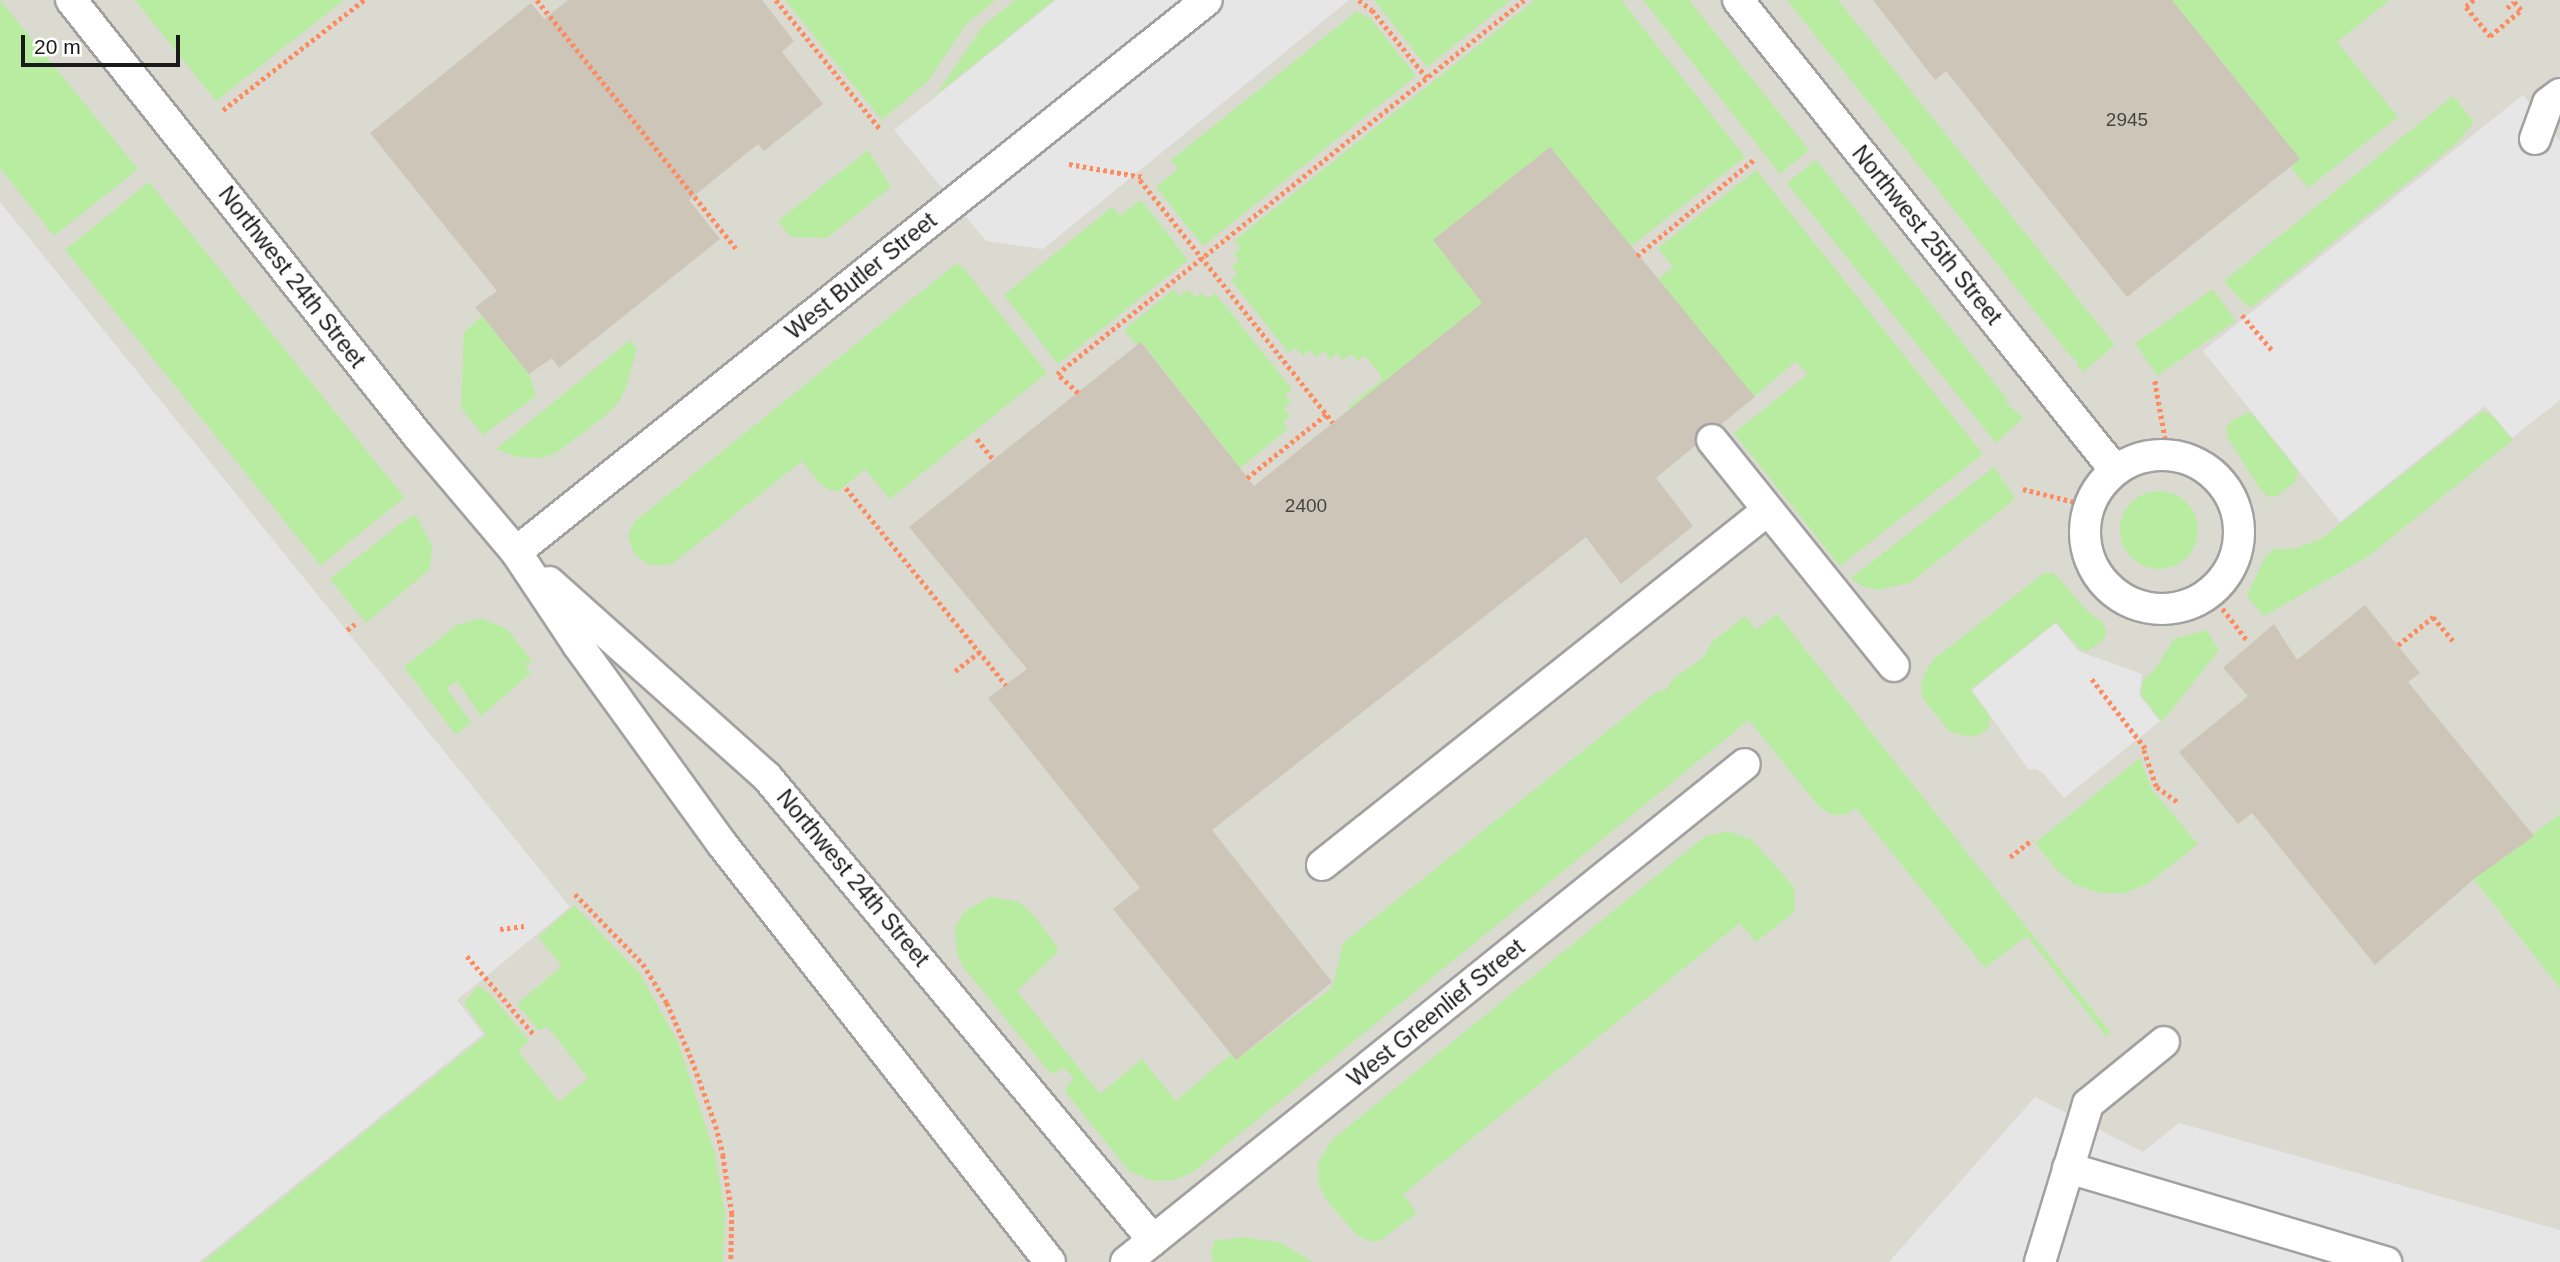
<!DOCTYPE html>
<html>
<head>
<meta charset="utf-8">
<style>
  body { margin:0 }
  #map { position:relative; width:2560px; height:1262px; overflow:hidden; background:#edebdf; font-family:Helvetica,sans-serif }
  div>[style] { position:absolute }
  .airport>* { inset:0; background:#dbdad1; transform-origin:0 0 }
  .grass>* { inset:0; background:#b8eca0; transform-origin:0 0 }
  .round { border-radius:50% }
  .parking>* { inset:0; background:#e6e6e6 }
  .building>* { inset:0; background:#cdc5b8 }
  .path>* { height:4.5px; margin-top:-2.25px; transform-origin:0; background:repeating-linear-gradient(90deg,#ff8a5e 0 3.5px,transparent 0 7px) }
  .roads { filter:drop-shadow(2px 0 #a1a1a1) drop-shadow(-2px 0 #a1a1a1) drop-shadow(0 2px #a1a1a1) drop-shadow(0 -2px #a1a1a1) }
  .lane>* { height:30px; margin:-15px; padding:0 15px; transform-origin:15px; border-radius:15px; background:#fff }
  .lane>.ring { margin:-15px; padding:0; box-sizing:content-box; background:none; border:30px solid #fff; border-radius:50% }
  span { translate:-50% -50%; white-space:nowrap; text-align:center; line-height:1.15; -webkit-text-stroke:5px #fff; paint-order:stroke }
  .number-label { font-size:19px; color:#474542 }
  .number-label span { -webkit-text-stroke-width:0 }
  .street-label { font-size:23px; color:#1a1a1a }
  .scale { position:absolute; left:21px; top:35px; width:159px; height:32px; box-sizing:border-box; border:4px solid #1a1a1a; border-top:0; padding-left:9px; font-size:21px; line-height:24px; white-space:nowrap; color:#1a1a1a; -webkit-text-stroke:5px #fff; paint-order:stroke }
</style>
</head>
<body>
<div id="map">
  <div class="airport">
    <div style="left:0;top:0;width:2560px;height:1262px"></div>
  </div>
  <div class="grass">
    <div style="clip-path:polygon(0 0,138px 169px,54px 236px,0 168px)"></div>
    <div style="clip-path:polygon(135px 0,344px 0,216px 101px)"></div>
    <div style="clip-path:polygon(785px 0,996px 0,967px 23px,928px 81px,882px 120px)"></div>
    <div style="clip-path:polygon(1016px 0,1054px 0,936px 95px,983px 26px)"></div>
    <div style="clip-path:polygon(1374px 0,1511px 0,1427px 67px)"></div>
    <div style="clip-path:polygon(1535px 0,1621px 0,1745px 157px,1630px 247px,1550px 147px,1433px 240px,1482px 303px,1350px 410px,1348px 407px,1383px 379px,1365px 355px,1357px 361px,1351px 354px,1343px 360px,1337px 353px,1330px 359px,1324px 351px,1316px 357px,1310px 350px,1303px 356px,1296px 348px,1289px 353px,1231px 280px,1238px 275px,1232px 266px,1239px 261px,1234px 253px,1240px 248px,1235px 240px)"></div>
    <div style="clip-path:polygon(1643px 0,1689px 0,1809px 150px,1780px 174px)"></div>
    <div style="clip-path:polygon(1787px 0,1838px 0,2115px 345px,2083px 372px,2077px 365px,2079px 363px,2068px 353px)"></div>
    <div style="clip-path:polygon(2172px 0,2390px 0,2337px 42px,2398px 117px,2308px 188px,2291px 167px,2300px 159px)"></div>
    <div style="clip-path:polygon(1356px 12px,1370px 18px,1416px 76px,1203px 246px,1156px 187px,1178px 169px,1171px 160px)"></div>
    <div style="clip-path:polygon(2453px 96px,2474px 122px,2457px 143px,2251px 308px,2240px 299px,2224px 281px)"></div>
    <div style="clip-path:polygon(868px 150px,891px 187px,827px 238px,791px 237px,778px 221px)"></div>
    <div style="clip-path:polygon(1816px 160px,2008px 400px,2005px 402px,2023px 418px,1996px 443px,1787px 183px)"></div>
    <div style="clip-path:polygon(1756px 170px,1983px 454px,1840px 566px,1734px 433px,1808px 374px,1796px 361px,1754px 397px,1657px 280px,1673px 267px,1658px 248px)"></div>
    <div style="left:149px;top:182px;width:406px;height:108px;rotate:51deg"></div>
    <div style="clip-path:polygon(1141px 200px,1188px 260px,1058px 364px,1004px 295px,1112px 207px,1120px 216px)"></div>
    <div style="clip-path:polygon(957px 263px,966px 271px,1047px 373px,890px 499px,865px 469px,840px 490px,831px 491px,820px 484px,802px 461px,676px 561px,668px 565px,649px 565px,634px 554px,628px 536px,634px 522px)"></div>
    <div style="clip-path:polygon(1174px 289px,1180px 296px,1188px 290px,1194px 297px,1202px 292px,1208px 299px,1215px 293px,1292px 389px,1285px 395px,1291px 402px,1284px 408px,1290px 416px,1283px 422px,1288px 429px,1240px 468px,1142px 342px,1137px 345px,1124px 330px)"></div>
    <div style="left:2213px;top:289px;width:39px;height:95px;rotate:55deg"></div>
    <div style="clip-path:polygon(482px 316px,529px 374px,536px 396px,483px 435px,461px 408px,464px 332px)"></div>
    <div style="clip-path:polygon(630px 340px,637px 349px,626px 387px,619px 402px,604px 417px,559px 451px,543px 458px,517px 457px,496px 449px)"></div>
    <div style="clip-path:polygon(2483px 411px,2493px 416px,2513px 440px,2367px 557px,2264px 616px,2255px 606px,2247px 596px,2266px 555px,2275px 549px,2294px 549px,2321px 539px)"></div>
    <div style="clip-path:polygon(2247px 413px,2253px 415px,2297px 470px,2296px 481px,2277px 496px,2270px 497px,2262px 492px,2228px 438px,2226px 429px,2231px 421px)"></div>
    <div style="clip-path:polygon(1994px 467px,2015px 499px,1910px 583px,1877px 590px,1862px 586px,1851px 578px)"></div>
    <div class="round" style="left:2120px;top:491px;width:78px;height:78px"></div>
    <div style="clip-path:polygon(416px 515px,432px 546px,430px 569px,366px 623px,330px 579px,401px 523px)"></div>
    <div style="clip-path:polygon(2044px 573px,2054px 573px,2087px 611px,2104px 624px,2106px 632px,2104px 640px,2087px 651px,2081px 650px,2056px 622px,1970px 690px,1990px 716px,1988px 729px,1979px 735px,1968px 737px,1949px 731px,1923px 699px,1921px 684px,1926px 671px,1934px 659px)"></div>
    <div style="clip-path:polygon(1777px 614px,2111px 1033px,2106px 1036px,2027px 936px,1985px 968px,1856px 808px,1847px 814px,1834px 815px,1820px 808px,1749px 720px,1193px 1172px,1174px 1180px,1153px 1181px,1129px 1171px,1065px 1091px,1073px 1077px,1064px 1068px,1051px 1074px,964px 968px,957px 954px,955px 928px,965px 911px,990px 897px,1019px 902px,1035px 917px,1056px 945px,1058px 952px,1017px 991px,1100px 1094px,1142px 1059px,1176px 1101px,1231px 1054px,1236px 1060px,1329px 990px,1334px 982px,1343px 943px,1655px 693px,1667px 689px,1673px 679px,1704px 657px,1712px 642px,1745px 616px,1756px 630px)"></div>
    <div style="clip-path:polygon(481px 618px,507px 629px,532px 661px,525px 666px,531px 673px,481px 716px,457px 681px,447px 688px,471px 723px,456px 735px,404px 667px,457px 625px)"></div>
    <div style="clip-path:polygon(2206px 630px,2219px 650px,2162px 722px,2141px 695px,2143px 681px,2155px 669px,2174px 639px)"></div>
    <div style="clip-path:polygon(2140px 758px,2152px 790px,2198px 844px,2149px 883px,2126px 893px,2100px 893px,2073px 884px,2055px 868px,2035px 843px)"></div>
    <div style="clip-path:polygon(2560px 814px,2560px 988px,2474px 879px)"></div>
    <div style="clip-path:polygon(1728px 831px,1752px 840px,1794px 887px,1795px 910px,1792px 914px,1756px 942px,1740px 923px,1403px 1194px,1417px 1213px,1381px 1240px,1371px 1242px,1357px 1235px,1327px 1201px,1319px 1185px,1318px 1163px,1332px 1140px,1693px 846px,1706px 836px)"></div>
    <div style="clip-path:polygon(574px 905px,640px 974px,678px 1042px,715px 1154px,725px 1213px,723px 1262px,203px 1262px,486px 1035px,464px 1003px,478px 986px,490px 994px,529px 1041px,518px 1051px,559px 1102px,588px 1078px,547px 1026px,539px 1031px,517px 1004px,562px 966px,538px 937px)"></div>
    <div style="clip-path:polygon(1244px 1237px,1281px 1243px,1313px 1262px,1213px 1262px,1211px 1250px,1215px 1244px,1212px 1241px)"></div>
  </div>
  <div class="parking">
    <div style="clip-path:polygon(1056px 0,1349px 0,1043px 249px,986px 241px,894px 130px)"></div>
    <div style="clip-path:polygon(2523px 95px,2560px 141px,2560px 400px,2512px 438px,2485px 406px,2340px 522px,2203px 351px)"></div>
    <div style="clip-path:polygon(0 202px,570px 907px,457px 1000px,483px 1034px,199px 1262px,0 1262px)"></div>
    <div style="clip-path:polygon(2056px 623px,2078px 651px,2142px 674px,2139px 695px,2160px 721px,2064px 798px,2043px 773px,2036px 769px,2029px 770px,1972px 690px)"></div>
    <div style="clip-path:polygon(2035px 1097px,2143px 1152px,2179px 1123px,2560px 1230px,2560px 1262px,1889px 1262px)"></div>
  </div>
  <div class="building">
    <div style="clip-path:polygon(568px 0,762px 0,794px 41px,782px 52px,823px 104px,764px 151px,758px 144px,689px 200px,720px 239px,559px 368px,552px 358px,529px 374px,475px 307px,497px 291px,370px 133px,531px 3px,544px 19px)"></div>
    <div style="clip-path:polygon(1873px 0,2172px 0,2300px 159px,2127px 297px,1946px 71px,1935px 80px)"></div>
    <div style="clip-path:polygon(1550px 147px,1755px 397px,1720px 425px,1710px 423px,1701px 427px,1696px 434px,1696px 445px,1656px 478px,1693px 526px,1621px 584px,1586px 537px,1212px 830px,1332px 982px,1236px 1060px,1113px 909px,1140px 888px,988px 698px,1027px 669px,909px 527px,1141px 342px,1254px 486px,1482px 303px,1433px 240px)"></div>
    <div style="clip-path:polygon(2365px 605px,2420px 673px,2408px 682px,2534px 836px,2474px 879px,2375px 965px,2252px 813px,2238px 824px,2179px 752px,2248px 696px,2223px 668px,2274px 624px,2297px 660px)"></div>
  </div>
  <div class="path">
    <div style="left:537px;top:0;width:318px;rotate:51.3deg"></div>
    <div style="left:776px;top:0;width:167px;rotate:51.1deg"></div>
    <div style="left:1359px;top:0;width:16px;rotate:38deg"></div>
    <div style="left:1372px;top:10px;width:87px;rotate:51deg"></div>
    <div style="left:2474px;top:0;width:11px;rotate:139deg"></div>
    <div style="left:2466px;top:7px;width:38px;rotate:50deg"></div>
    <div style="left:2490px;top:36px;width:40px;rotate:-40deg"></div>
    <div style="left:2521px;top:10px;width:13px;rotate:-132deg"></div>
    <div style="left:2507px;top:8px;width:9px;rotate:-41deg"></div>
    <div style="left:223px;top:110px;width:179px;rotate:-38deg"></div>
    <div style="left:1069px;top:164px;width:75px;rotate:10deg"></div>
    <div style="left:1140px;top:180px;width:310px;rotate:51.5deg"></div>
    <div style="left:1637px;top:256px;width:154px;rotate:-39.5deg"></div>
    <div style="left:2242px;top:315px;width:48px;rotate:49.3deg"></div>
    <div style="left:2155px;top:381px;width:75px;rotate:80deg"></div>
    <div style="left:1078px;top:393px;width:28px;rotate:-138deg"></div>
    <div style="left:1057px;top:374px;width:598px;rotate:-38.69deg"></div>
    <div style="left:977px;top:439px;width:26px;rotate:51deg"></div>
    <div style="left:1247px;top:478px;width:102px;rotate:-38.7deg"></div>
    <div style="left:846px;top:488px;width:254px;rotate:50.9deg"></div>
    <div style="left:2023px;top:489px;width:66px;rotate:14deg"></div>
    <div style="left:2210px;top:592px;width:61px;rotate:52.4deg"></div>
    <div style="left:347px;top:630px;width:10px;rotate:-37deg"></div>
    <div style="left:2398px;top:645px;width:45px;rotate:-38.7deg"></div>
    <div style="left:2433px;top:617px;width:31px;rotate:50deg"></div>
    <div style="left:955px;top:671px;width:31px;rotate:-38deg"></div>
    <div style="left:2092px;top:679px;width:88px;rotate:52.4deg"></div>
    <div style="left:2144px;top:750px;width:39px;rotate:71deg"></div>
    <div style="left:2157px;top:787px;width:27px;rotate:36deg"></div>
    <div style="left:2010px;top:857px;width:28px;rotate:-38deg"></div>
    <div style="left:575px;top:894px;width:98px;rotate:45.8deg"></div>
    <div style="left:643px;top:964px;width:46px;rotate:58.4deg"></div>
    <div style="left:667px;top:1003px;width:62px;rotate:66.3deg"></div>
    <div style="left:692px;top:1060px;width:70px;rotate:70deg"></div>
    <div style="left:716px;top:1126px;width:30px;rotate:76deg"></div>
    <div style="left:723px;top:1155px;width:59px;rotate:81.2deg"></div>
    <div style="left:732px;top:1213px;width:49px;rotate:91.2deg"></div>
    <div style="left:500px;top:929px;width:24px;rotate:-7deg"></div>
    <div style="left:467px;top:956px;width:105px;rotate:49.6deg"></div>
  </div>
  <div class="roads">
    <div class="lane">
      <div style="left:71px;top:0;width:557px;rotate:51.48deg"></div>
      <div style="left:418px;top:436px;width:152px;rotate:49.8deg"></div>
      <div style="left:516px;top:552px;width:112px;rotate:56.3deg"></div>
      <div style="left:578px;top:645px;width:246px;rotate:54.1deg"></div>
      <div style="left:722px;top:844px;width:531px;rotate:51.88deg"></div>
      <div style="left:1738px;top:0;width:603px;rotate:51.27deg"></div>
      <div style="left:2535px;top:139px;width:38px;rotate:-70deg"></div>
      <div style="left:2548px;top:103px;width:15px;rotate:-37deg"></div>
      <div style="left:1712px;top:440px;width:290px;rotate:51.2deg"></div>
      <div class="ring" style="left:2085px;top:455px;width:124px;height:124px"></div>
      <div style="left:516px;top:552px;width:884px;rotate:-38.62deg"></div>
      <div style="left:549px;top:582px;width:292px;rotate:41.8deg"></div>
      <div style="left:767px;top:777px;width:603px;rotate:50.18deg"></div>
      <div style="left:1322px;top:865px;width:570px;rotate:-38.52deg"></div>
      <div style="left:2068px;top:1168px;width:332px;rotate:16.5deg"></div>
      <div style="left:1126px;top:1262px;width:794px;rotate:-38.82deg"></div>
      <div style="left:2040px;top:1262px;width:165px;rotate:-73.1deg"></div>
      <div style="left:2088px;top:1104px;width:98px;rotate:-39.2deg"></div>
    </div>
  </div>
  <div class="number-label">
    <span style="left:2127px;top:120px">2945</span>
    <span style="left:1306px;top:506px">2400</span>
  </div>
  <div class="street-label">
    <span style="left:1927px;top:235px;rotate:51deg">Northwest 25th Street</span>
    <span style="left:861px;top:276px;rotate:-39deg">West Butler Street</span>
    <span style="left:292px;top:277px;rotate:52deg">Northwest 24th Street</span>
    <span style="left:853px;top:878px;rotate:50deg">Northwest 24th Street</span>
    <span style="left:1436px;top:1013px;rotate:-39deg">West Greenlief Street</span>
  </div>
  <div class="scale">20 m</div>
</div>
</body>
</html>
